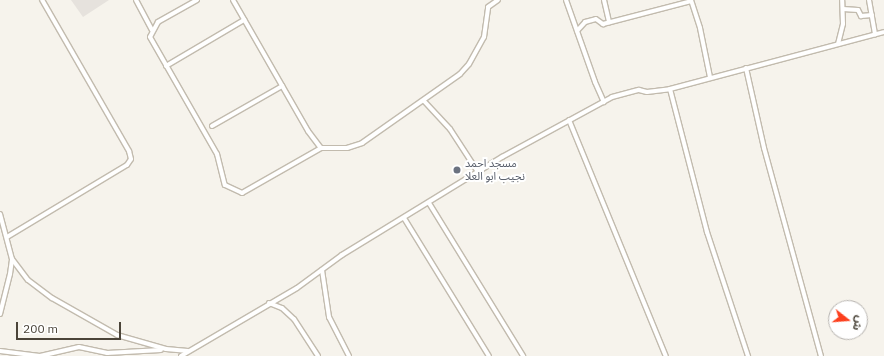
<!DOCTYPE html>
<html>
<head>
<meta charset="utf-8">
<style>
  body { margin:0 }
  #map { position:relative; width:884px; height:356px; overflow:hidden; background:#f6f3ec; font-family:"IBM Plex Sans","Noto Sans Arabic",sans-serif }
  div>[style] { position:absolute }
  .industrial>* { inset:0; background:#e6e2dd }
  .roads { filter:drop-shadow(1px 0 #c2bbae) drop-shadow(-1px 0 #c2bbae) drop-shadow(0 1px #c2bbae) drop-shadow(0 -1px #c2bbae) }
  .street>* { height:4px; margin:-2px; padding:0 2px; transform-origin:2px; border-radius:2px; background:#fff }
  .dots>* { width:11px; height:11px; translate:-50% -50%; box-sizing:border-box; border:2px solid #fff; border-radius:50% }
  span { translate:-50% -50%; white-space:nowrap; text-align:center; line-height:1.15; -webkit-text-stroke:4px #fff; paint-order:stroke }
  .worship-label { font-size:11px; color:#5b616d }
  .left { translate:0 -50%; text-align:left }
  .north { position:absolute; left:828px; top:300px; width:40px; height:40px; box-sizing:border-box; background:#fff; border:1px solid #b7b4b0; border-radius:50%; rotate:107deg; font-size:11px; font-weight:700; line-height:16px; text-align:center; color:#4b4439 }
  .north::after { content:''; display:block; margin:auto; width:14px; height:18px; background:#fc3f1d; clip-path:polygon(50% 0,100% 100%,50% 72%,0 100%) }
  .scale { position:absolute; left:16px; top:322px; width:105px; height:18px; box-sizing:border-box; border:2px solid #4b4439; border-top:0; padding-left:5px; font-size:12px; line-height:14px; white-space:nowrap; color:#4b4439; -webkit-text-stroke:3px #fff; paint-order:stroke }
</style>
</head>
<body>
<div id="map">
  <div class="industrial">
    <div style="clip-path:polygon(71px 0,109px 0,83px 17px)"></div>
  </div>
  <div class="roads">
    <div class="street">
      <div style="left:136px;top:0;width:34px;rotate:62deg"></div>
      <div style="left:197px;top:0;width:45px;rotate:150.6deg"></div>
      <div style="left:158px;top:22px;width:17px;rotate:118deg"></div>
      <div style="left:150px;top:37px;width:135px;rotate:60.2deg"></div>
      <div style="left:217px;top:154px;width:32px;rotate:76deg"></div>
      <div style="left:225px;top:185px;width:19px;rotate:25deg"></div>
      <div style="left:242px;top:193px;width:91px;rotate:-29.7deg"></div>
      <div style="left:321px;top:148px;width:26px"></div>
      <div style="left:347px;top:148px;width:16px;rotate:-18deg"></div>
      <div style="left:362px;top:143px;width:120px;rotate:-35.1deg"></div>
      <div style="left:460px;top:74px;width:13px;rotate:-48deg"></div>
      <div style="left:469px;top:64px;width:31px;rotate:-61deg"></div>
      <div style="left:484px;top:37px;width:30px;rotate:-82deg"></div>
      <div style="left:488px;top:7px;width:12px;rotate:-35deg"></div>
      <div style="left:233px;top:0;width:151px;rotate:60.2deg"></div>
      <div style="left:308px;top:131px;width:21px;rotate:53deg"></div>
      <div style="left:566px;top:0;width:87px;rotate:70.5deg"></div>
      <div style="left:595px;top:82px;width:22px;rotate:66deg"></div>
      <div style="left:604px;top:0;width:23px;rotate:77deg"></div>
      <div style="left:691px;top:0;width:29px;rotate:72deg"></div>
      <div style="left:700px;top:28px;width:50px;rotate:78.5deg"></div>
      <div style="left:869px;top:0;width:35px;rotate:80deg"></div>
      <div style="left:843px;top:9px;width:15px;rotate:4deg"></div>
      <div style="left:858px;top:10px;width:7px;rotate:63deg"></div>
      <div style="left:861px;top:16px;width:11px;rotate:-5deg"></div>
      <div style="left:577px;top:31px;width:12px;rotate:-48deg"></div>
      <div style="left:585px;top:22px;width:11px;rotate:-15deg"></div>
      <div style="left:596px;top:19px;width:9px;rotate:36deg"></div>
      <div style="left:603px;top:24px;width:91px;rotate:-14.6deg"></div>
      <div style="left:838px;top:44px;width:21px;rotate:-76deg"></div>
      <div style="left:843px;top:24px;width:24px;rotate:-92deg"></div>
      <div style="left:166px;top:66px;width:91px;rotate:-30.5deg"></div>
      <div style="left:746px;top:68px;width:82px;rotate:77.3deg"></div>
      <div style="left:764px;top:148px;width:216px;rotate:74.7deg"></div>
      <div style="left:670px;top:89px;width:148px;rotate:75.5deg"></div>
      <div style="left:707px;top:232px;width:131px;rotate:71.7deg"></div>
      <div style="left:424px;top:101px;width:38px;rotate:47deg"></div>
      <div style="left:450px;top:129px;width:51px;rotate:56.9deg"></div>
      <div style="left:569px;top:120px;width:255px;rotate:67.7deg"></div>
      <div style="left:212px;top:126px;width:81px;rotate:-29.7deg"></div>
      <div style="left:429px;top:203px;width:180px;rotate:58.4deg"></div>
      <div style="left:0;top:214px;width:47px;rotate:75.1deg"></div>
      <div style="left:12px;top:259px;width:26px;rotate:53deg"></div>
      <div style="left:28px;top:280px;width:30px;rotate:37deg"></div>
      <div style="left:52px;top:298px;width:75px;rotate:29.6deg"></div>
      <div style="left:117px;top:335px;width:51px;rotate:15.9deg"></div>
      <div style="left:166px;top:349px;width:22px;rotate:5deg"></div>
      <div style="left:404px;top:218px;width:162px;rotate:58.4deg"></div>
      <div style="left:7px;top:237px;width:140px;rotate:-31deg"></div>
      <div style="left:127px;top:165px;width:7px;rotate:-56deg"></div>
      <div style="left:131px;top:159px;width:8px;rotate:-104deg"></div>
      <div style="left:129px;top:151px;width:174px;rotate:-119.9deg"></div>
      <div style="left:322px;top:270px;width:48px;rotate:81.5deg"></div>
      <div style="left:329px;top:317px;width:44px;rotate:62.9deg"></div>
      <div style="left:269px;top:303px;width:14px;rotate:21deg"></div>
      <div style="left:282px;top:308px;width:16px;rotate:43deg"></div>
      <div style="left:294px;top:319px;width:44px;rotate:57deg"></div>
      <div style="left:0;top:314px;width:41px;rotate:-76deg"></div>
      <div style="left:10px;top:274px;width:15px;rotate:-82deg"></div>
      <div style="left:0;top:351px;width:40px;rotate:7.1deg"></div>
      <div style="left:40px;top:356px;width:40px;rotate:-13deg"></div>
      <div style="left:79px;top:347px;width:29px;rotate:12deg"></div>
      <div style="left:107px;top:353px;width:54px;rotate:-3.2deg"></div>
      <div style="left:181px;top:356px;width:134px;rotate:-30.4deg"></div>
      <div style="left:297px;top:288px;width:56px;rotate:-36.3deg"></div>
      <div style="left:342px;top:255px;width:188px;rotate:-31.5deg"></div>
      <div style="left:502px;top:157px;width:125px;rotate:-28.6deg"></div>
      <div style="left:612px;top:97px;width:28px;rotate:-15deg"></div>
      <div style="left:639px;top:90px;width:8px;rotate:14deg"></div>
      <div style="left:647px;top:92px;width:23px;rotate:-7deg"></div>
      <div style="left:670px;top:89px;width:221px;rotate:-14.9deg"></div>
    </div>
  </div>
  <div class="dots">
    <div style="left:457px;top:170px;background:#6b7280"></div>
  </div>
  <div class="worship-label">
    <span class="left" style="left:465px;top:170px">مسجد احمد<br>نجيب ابو العلا</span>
  </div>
  <div class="north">ش</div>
  <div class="scale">200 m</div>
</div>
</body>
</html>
